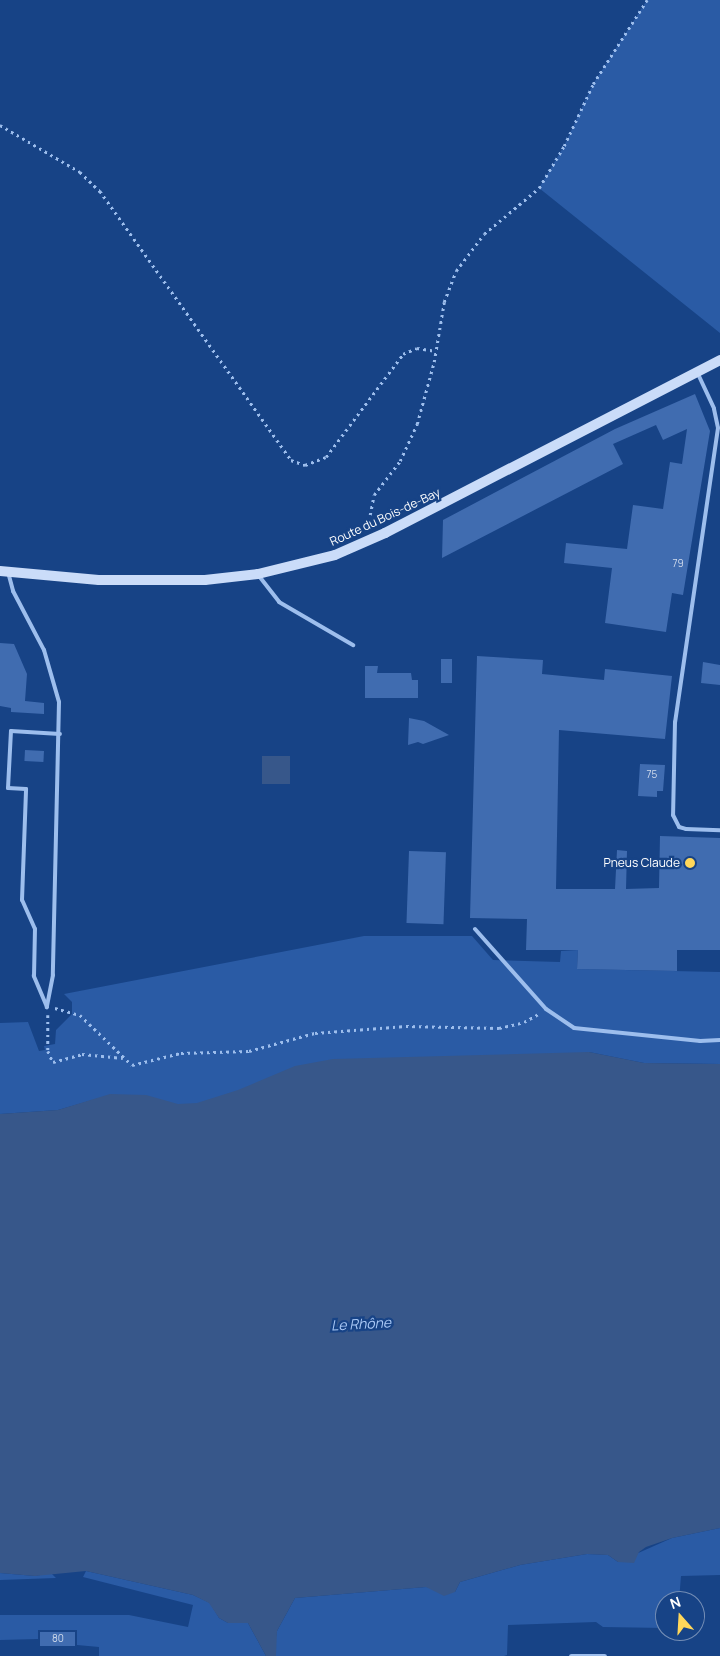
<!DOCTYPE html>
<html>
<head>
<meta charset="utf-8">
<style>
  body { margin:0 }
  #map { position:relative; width:720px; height:1656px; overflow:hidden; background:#174386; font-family:Manrope,sans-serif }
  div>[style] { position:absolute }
  .green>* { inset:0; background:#2a5ba5 }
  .water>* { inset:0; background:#37578a; transform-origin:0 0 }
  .building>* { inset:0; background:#406cb0; transform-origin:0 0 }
  .path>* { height:2.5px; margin-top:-1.25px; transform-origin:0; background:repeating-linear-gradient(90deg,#9dbeed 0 2.5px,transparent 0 6.5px) }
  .service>* { height:4px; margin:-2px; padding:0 2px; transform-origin:2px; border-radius:2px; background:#9dbeed }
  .minor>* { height:5px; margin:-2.5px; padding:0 2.5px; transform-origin:2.5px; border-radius:2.5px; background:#9dbeed }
  .secondary>* { height:10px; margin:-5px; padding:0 5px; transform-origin:5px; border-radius:5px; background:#cadcf9 }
  .dots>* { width:14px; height:14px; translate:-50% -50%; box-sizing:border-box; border:2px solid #174386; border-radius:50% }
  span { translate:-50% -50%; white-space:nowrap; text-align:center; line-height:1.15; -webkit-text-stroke:4.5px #174386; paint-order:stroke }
  .number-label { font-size:10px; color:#cfdaeb }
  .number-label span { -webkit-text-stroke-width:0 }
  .street-label { font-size:12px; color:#fff }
  .poi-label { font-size:12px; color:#fff }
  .right { translate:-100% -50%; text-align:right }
  .water-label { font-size:14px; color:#a9c8f5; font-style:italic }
  .north { position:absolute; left:655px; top:1591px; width:50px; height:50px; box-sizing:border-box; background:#174386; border:1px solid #748eb6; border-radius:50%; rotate:341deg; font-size:14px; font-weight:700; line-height:20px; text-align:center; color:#fff }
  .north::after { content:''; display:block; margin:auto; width:18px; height:22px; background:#ffd75a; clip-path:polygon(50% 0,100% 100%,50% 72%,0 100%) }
</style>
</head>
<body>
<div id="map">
  <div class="green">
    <div style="clip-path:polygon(647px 0,720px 0,720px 333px,539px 188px,564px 146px,593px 84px)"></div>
    <div style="clip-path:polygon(364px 936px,472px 936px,493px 960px,560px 962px,561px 951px,578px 950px,577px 969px,720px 972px,720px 1064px,644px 1063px,589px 1052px,263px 1140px,110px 1095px,58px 1110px,0 1114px,0 1023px,28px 1022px,39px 1051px,45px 1050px,44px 1046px,55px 1044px,56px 1030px,72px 1014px,72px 1002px,64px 994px)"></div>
    <div style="clip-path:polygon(720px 1528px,720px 1575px,681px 1576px,679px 1601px,665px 1601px,665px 1628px,603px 1627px,596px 1622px,508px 1625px,507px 1655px,504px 1656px,276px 1656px,274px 1649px,277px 1631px,295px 1598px,426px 1587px,455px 1592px,460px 1582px,520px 1565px,587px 1554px,608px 1555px,618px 1562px,672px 1538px)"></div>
    <div style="clip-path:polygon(86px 1571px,193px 1595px,210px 1603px,219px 1618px,228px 1623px,248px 1623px,266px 1656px,99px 1656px,99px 1647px,77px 1645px,77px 1630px,38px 1630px,38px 1639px,0 1640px,0 1615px,129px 1615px,188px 1627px,193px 1605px,83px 1577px)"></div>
    <div style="clip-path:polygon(0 1573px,35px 1576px,51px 1573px,56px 1578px,0 1580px)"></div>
  </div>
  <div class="water">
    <div style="left:262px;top:756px;width:28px;height:28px"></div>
    <div style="clip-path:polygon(589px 1052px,644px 1063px,720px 1064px,720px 1528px,672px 1538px,646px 1547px,639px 1552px,634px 1563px,618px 1562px,608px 1555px,587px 1554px,520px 1565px,460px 1582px,455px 1592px,444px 1596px,426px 1587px,295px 1598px,277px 1631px,276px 1656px,266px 1656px,248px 1623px,228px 1623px,219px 1618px,209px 1603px,193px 1595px,86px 1571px,35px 1576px,0 1573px,0 1114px,58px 1110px,110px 1094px,146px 1095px,178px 1104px,197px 1103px,238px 1090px,295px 1066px,333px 1059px)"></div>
  </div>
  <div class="building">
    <div style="clip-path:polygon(695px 394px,710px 431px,683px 595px,672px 593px,666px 632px,605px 623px,612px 568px,564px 563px,566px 543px,627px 549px,633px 505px,663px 509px,670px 462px,682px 464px,687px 429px,663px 440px,656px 425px,613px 444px,623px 464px,442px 558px,443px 520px,615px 429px)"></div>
    <div style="clip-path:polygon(0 643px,14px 644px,27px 674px,25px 701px,44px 703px,44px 714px,11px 712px,11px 708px,0 706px)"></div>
    <div style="clip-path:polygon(477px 656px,543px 660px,542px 674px,604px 680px,605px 669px,672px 676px,665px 739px,559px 730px,556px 889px,615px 889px,617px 850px,627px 851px,626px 889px,659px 888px,660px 836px,720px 838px,720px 950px,677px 950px,677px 971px,577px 969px,578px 950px,526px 950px,527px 919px,470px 918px)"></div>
    <div style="left:441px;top:659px;width:11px;height:24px"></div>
    <div style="clip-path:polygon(703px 662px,720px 665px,720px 685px,701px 683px)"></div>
    <div style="clip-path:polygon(365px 666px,378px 666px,377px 673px,411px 673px,412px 680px,418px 680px,418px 698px,365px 698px)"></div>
    <div style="clip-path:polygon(409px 718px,424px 721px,449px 735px,423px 744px,418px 742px,408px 745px)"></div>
    <div style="left:25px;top:750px;width:19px;height:11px;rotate:3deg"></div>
    <div style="clip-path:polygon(640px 764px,665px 765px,663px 791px,657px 791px,657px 797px,638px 796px)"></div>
    <div style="left:409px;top:851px;width:37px;height:72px;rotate:2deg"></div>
    <div style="left:75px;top:1632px;width:14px;height:35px;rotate:90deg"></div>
  </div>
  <div class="path">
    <div style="left:0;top:125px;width:93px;rotate:30.4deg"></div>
    <div style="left:80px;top:172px;width:28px;rotate:44deg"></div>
    <div style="left:100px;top:191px;width:330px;rotate:54.6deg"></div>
    <div style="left:291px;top:460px;width:15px;rotate:20deg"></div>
    <div style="left:305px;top:465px;width:22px;rotate:-21deg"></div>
    <div style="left:326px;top:457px;width:129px;rotate:-53.2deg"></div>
    <div style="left:403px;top:354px;width:15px;rotate:-23deg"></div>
    <div style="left:417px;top:348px;width:18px;rotate:9deg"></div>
    <div style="left:374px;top:527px;width:13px;rotate:-108deg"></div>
    <div style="left:370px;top:515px;width:20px;rotate:-79deg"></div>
    <div style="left:374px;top:495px;width:43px;rotate:-52.6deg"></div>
    <div style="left:400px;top:461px;width:41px;rotate:-65.3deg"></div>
    <div style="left:417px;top:424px;width:64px;rotate:-74.7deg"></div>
    <div style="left:434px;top:362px;width:61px;rotate:-80.5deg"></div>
    <div style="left:444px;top:302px;width:33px;rotate:-69deg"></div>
    <div style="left:456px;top:271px;width:46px;rotate:-52.9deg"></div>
    <div style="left:484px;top:234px;width:72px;rotate:-39.9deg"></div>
    <div style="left:539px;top:188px;width:49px;rotate:-59.2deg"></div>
    <div style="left:564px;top:146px;width:68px;rotate:-64.9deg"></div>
    <div style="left:593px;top:84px;width:100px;rotate:-57.3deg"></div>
    <div style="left:55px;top:1008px;width:26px;rotate:16deg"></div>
    <div style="left:80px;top:1015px;width:72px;rotate:43.9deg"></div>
    <div style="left:132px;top:1065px;width:50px;rotate:-13.8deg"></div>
    <div style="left:181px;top:1053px;width:68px;rotate:-1.7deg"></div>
    <div style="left:249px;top:1051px;width:68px;rotate:-15.3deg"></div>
    <div style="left:315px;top:1033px;width:91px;rotate:-4.4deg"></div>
    <div style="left:406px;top:1026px;width:93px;rotate:1.2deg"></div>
    <div style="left:499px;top:1028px;width:26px;rotate:-13deg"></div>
    <div style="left:524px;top:1022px;width:18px;rotate:-29deg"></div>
    <div style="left:48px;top:1015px;width:36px;rotate:90deg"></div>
    <div style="left:48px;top:1051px;width:12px;rotate:66deg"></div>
    <div style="left:53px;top:1062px;width:30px;rotate:-15deg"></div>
    <div style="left:82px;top:1054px;width:41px;rotate:5.6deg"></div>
  </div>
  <div class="service">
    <div style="left:698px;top:374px;width:38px;rotate:65deg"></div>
    <div style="left:714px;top:409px;width:19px;rotate:78deg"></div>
    <div style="left:718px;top:428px;width:297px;rotate:98.3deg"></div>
    <div style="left:675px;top:722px;width:93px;rotate:91.2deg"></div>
    <div style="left:673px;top:815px;width:13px;rotate:63deg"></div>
    <div style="left:679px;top:827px;width:7px;rotate:16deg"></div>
    <div style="left:686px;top:829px;width:34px;rotate:2deg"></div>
    <div style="left:8px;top:572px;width:20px;rotate:75deg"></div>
    <div style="left:13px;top:591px;width:67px;rotate:62.3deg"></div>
    <div style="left:44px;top:650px;width:54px;rotate:73.9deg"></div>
    <div style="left:59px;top:702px;width:273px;rotate:91.3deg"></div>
    <div style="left:53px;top:975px;width:33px;rotate:101deg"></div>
    <div style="left:259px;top:576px;width:33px;rotate:52deg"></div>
    <div style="left:279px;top:602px;width:86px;rotate:30.2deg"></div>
    <div style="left:475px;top:929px;width:107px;rotate:48.4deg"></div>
    <div style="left:546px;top:1009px;width:34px;rotate:34deg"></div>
    <div style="left:574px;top:1028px;width:127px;rotate:5.9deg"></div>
    <div style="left:700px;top:1041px;width:20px;rotate:-3deg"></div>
    <div style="left:47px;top:1007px;width:34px;rotate:-113deg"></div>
    <div style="left:34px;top:976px;width:47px;rotate:-88.8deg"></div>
    <div style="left:35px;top:929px;width:32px;rotate:-114deg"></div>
    <div style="left:22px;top:900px;width:111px;rotate:-87.9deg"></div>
    <div style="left:26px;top:789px;width:18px;rotate:-177deg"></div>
    <div style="left:8px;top:788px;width:57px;rotate:-87deg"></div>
    <div style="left:11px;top:731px;width:49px;rotate:3.5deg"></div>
  </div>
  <div class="minor">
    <div style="left:571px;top:1656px;width:33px"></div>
  </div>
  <div class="secondary">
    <div style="left:0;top:571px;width:99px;rotate:5.2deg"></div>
    <div style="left:99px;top:580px;width:106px"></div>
    <div style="left:205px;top:580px;width:53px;rotate:-6.5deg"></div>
    <div style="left:258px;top:574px;width:79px;rotate:-13.9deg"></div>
    <div style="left:335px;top:555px;width:55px;rotate:-23.7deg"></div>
    <div style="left:385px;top:533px;width:377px;rotate:-27.3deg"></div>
  </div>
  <div class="dots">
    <div style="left:690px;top:863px;background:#ffd75a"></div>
  </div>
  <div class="number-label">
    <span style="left:678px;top:564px">79</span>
    <span style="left:652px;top:775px">75</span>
    <span style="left:58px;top:1639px">80</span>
  </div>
  <div class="street-label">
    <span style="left:385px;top:517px;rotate:-25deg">Route du Bois-de-Bay</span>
  </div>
  <div class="poi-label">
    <span class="right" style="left:680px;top:863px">Pneus Claude</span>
  </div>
  <div class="water-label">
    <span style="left:361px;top:1324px;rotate:-3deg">Le Rhône</span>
  </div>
  <div class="north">N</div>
</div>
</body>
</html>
